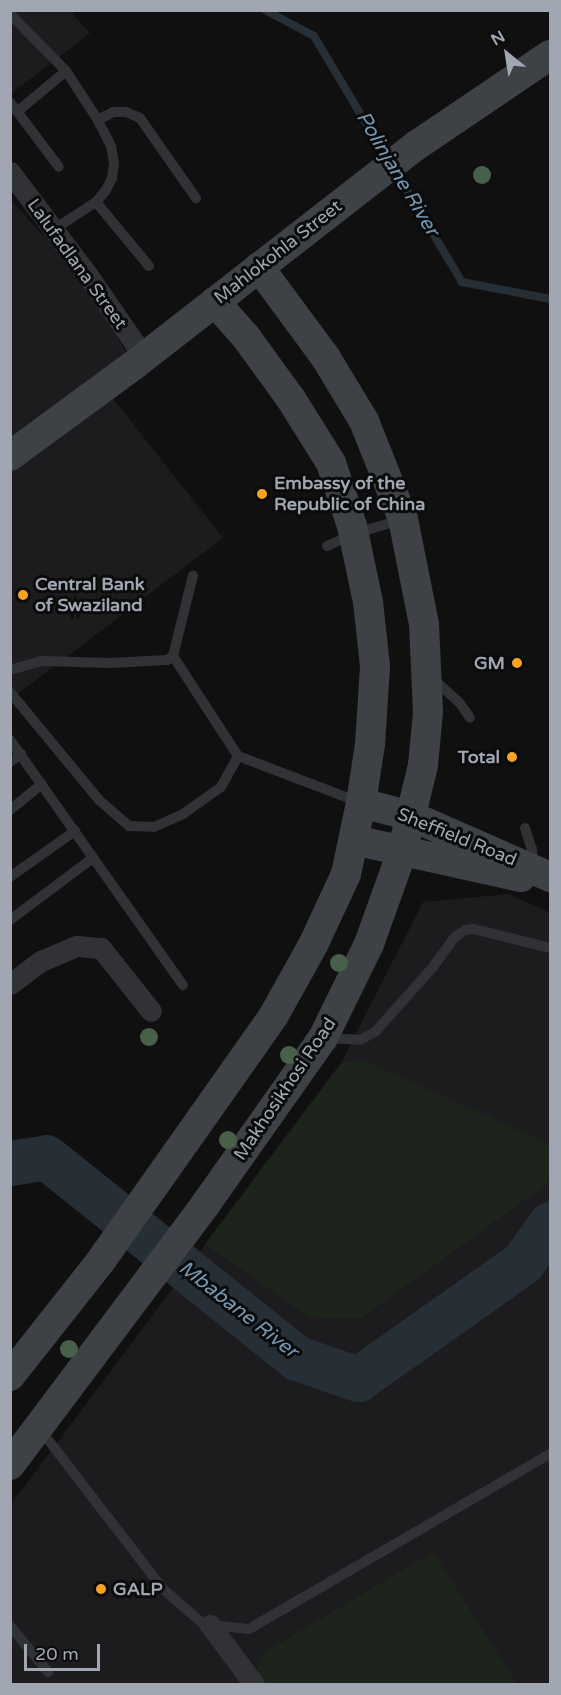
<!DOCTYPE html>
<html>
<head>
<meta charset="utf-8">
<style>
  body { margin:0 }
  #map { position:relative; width:561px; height:1695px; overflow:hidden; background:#101011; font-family:"Varela Round",sans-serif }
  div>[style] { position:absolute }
  .built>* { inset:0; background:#1c1c1e }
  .green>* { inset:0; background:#1c241c }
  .stream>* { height:8px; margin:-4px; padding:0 4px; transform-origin:4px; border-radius:4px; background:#262f35 }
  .river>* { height:45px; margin:-22.5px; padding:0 22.5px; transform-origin:22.5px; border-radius:22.5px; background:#262f35 }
  .lane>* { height:10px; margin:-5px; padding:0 5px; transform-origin:5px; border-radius:5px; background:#303236 }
  .street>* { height:21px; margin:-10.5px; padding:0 10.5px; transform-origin:10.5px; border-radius:10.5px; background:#303236 }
  .secondary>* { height:30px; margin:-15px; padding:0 15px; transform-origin:15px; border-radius:15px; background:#3e4146 }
  .trees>* { width:18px; height:18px; margin:-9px; border-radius:50%; background:#485f49 }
  .dots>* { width:16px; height:16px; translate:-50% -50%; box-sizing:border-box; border:3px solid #0b0b0c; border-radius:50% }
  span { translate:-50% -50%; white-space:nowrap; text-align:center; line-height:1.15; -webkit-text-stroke:6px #0b0b0c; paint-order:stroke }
  .street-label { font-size:18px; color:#a0a7b2 }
  .poi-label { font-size:18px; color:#a0a7b2; font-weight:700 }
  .left { translate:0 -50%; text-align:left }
  .right { translate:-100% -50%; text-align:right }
  .water-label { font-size:20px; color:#7597b0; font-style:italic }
  .frame { position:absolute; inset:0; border:12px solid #a0a7b2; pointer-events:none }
  .north { position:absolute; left:477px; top:24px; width:60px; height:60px; -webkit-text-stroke:4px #0b0b0c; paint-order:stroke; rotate:330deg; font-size:16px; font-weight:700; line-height:24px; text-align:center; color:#a0a7b2 }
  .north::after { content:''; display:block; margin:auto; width:21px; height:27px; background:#a0a7b2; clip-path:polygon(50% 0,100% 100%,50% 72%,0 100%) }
  .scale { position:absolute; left:24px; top:1644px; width:76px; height:27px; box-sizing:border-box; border:3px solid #a0a7b2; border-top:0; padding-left:8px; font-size:18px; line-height:21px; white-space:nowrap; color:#a0a7b2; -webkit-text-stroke:4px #0b0b0c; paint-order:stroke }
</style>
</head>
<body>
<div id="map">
  <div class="built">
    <div style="clip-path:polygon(11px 11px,70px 11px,90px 33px,11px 94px)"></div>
    <div style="clip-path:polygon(10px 199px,81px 277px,134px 365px,104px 387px,223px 538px,11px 699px)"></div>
    <div style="clip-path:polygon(509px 894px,550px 913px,550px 1684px,11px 1684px,10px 1506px,341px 1063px,423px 902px)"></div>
  </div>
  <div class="green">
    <div style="clip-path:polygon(363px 1060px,550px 1144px,550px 1182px,360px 1319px,309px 1317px,205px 1244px,341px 1063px)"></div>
    <div style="clip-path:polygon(433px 1552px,517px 1684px,252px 1684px,263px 1653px)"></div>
  </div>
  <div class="stream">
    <div style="left:265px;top:10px;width:55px;rotate:28deg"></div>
    <div style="left:314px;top:36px;width:144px;rotate:59.2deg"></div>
    <div style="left:395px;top:170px;width:131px;rotate:59.1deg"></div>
    <div style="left:462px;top:282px;width:90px;rotate:10.9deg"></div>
  </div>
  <div class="river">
    <div style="left:10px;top:1163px;width:36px;rotate:-9deg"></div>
    <div style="left:46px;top:1157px;width:322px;rotate:38.7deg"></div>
    <div style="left:297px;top:1358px;width:65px;rotate:19deg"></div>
    <div style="left:358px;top:1379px;width:202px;rotate:-35.3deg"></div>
    <div style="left:523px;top:1262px;width:47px;rotate:-54.6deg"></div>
  </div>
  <div class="lane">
    <div style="left:10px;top:14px;width:80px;rotate:45.5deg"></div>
    <div style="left:66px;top:71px;width:59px;rotate:56.9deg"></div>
    <div style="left:10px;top:102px;width:81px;rotate:53deg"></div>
    <div style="left:18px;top:111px;width:62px;rotate:-39.8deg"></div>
    <div style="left:96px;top:202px;width:83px;rotate:50.4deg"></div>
    <div style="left:53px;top:230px;width:51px;rotate:-33.1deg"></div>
    <div style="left:96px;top:202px;width:16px;rotate:-50deg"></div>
    <div style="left:106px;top:190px;width:13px;rotate:-63deg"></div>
    <div style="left:112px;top:178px;width:15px;rotate:-82deg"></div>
    <div style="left:114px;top:163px;width:17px;rotate:-100deg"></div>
    <div style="left:111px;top:146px;width:29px;rotate:-117deg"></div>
    <div style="left:98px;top:120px;width:17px;rotate:-28deg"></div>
    <div style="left:113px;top:112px;width:13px"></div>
    <div style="left:126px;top:112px;width:15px;rotate:23deg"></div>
    <div style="left:140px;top:118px;width:98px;rotate:55deg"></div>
    <div style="left:327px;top:546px;width:30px;rotate:-24deg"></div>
    <div style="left:354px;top:534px;width:48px;rotate:-16.9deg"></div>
    <div style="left:173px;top:656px;width:119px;rotate:57deg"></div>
    <div style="left:238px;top:756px;width:129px;rotate:20.8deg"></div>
    <div style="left:10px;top:670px;width:33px;rotate:-16deg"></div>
    <div style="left:42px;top:661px;width:68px;rotate:1.7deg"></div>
    <div style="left:110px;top:663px;width:57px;rotate:-3deg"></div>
    <div style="left:167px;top:660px;width:7px;rotate:-34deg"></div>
    <div style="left:173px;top:656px;width:83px;rotate:-76.1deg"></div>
    <div style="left:431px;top:677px;width:38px;rotate:42deg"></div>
    <div style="left:459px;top:702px;width:19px;rotate:55deg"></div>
    <div style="left:10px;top:692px;width:140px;rotate:50.5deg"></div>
    <div style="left:99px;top:800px;width:40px;rotate:41deg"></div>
    <div style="left:129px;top:826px;width:25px;rotate:2deg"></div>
    <div style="left:154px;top:827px;width:32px;rotate:-24deg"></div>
    <div style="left:183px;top:814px;width:47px;rotate:-35.4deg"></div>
    <div style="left:221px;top:787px;width:35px;rotate:-61deg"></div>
    <div style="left:10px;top:740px;width:300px;rotate:54.8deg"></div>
    <div style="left:10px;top:762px;width:14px;rotate:-36deg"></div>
    <div style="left:10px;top:810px;width:41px;rotate:-39.1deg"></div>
    <div style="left:525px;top:828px;width:22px;rotate:72deg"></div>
    <div style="left:532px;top:849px;width:16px;rotate:86deg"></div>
    <div style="left:10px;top:877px;width:80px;rotate:-35.3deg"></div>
    <div style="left:10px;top:920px;width:104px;rotate:-36.8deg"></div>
    <div style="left:327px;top:1038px;width:33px;rotate:3deg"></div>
    <div style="left:360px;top:1040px;width:18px;rotate:-29deg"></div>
    <div style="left:376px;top:1031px;width:86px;rotate:-48.3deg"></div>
    <div style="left:433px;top:967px;width:37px;rotate:-54deg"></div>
    <div style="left:455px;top:937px;width:12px;rotate:-35deg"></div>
    <div style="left:465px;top:930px;width:9px;rotate:-6deg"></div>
    <div style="left:474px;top:929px;width:78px;rotate:14deg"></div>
    <div style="left:39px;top:1428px;width:202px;rotate:52.4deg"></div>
    <div style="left:162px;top:1588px;width:55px;rotate:41.3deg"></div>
    <div style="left:203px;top:1624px;width:46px;rotate:6.2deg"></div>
    <div style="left:249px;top:1629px;width:348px;rotate:-30.2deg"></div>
    <div style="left:10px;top:1626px;width:60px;rotate:50.4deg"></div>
  </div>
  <div class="street">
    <div style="left:10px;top:172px;width:128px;rotate:53deg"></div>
    <div style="left:87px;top:274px;width:101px;rotate:55.5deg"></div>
    <div style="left:10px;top:984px;width:39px;rotate:-37deg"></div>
    <div style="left:41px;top:961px;width:39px;rotate:-23deg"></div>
    <div style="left:77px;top:946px;width:24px;rotate:5deg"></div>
    <div style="left:101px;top:948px;width:80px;rotate:51.6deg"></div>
    <div style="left:210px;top:1625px;width:74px;rotate:53.3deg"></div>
  </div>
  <div class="secondary">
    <div style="left:10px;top:456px;width:154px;rotate:-36.3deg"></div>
    <div style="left:134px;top:365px;width:358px;rotate:-37.9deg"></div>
    <div style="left:417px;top:145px;width:161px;rotate:-34.1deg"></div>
    <div style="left:361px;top:803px;width:52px;rotate:14.6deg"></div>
    <div style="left:411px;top:816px;width:152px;rotate:23.7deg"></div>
    <div style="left:354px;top:840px;width:171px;rotate:12.5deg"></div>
    <div style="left:10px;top:1376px;width:145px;rotate:-51.7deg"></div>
    <div style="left:100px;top:1262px;width:302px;rotate:-54.8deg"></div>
    <div style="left:274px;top:1015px;width:82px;rotate:-60.9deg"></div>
    <div style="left:314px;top:943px;width:76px;rotate:-65.1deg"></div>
    <div style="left:346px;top:874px;width:73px;rotate:-78.1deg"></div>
    <div style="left:361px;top:803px;width:60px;rotate:-81.3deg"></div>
    <div style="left:370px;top:744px;width:78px;rotate:-86.3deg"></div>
    <div style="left:375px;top:666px;width:64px;rotate:-96.2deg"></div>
    <div style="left:368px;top:602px;width:78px;rotate:-101.9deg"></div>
    <div style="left:352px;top:526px;width:66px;rotate:-108.4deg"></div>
    <div style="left:331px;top:463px;width:75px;rotate:-122deg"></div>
    <div style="left:291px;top:399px;width:77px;rotate:-126deg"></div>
    <div style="left:246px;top:337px;width:47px;rotate:-131.5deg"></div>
    <div style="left:10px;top:1465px;width:325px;rotate:-53.1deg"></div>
    <div style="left:205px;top:1205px;width:204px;rotate:-54.8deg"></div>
    <div style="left:323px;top:1038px;width:105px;rotate:-63.9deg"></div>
    <div style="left:369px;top:944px;width:98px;rotate:-70.3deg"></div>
    <div style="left:402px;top:852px;width:89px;rotate:-76.4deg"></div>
    <div style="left:423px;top:765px;width:53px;rotate:-84.6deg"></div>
    <div style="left:428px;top:712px;width:88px;rotate:-92.6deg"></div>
    <div style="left:424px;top:624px;width:107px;rotate:-101.3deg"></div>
    <div style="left:403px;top:519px;width:105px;rotate:-111.7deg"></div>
    <div style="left:364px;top:421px;width:74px;rotate:-121.1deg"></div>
    <div style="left:326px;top:358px;width:113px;rotate:-126.4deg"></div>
  </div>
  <div class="trees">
    <div style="left:482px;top:175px"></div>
    <div style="left:339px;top:963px"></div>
    <div style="left:149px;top:1037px"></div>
    <div style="left:289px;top:1055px"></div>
    <div style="left:228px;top:1140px"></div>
    <div style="left:69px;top:1349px"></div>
  </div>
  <div class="dots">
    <div style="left:262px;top:494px;background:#f7a321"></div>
    <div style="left:23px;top:595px;background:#f7a321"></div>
    <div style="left:517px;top:663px;background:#f7a321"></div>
    <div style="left:512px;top:757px;background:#f7a321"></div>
    <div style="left:101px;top:1589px;background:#f7a321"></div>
  </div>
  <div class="street-label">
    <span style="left:278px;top:252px;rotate:-38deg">Mahlokohla Street</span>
    <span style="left:77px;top:264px;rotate:54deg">Lalufadlana Street</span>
    <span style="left:457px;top:837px;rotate:22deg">Sheffield Road</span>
    <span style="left:285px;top:1089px;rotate:-56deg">Makhosikhosi Road</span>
  </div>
  <div class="poi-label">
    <span class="left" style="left:274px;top:494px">Embassy of the<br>Republic of China</span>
    <span class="left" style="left:35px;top:595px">Central Bank<br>of Swaziland</span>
    <span class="right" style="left:505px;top:663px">GM</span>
    <span class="right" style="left:500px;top:757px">Total</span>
    <span class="left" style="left:113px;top:1589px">GALP</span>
  </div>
  <div class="water-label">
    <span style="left:397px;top:174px;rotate:59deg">Polinjane River</span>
    <span style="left:238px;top:1310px;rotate:38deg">Mbabane River</span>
  </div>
  <div class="frame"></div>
  <div class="north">N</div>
  <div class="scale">20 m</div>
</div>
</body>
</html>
